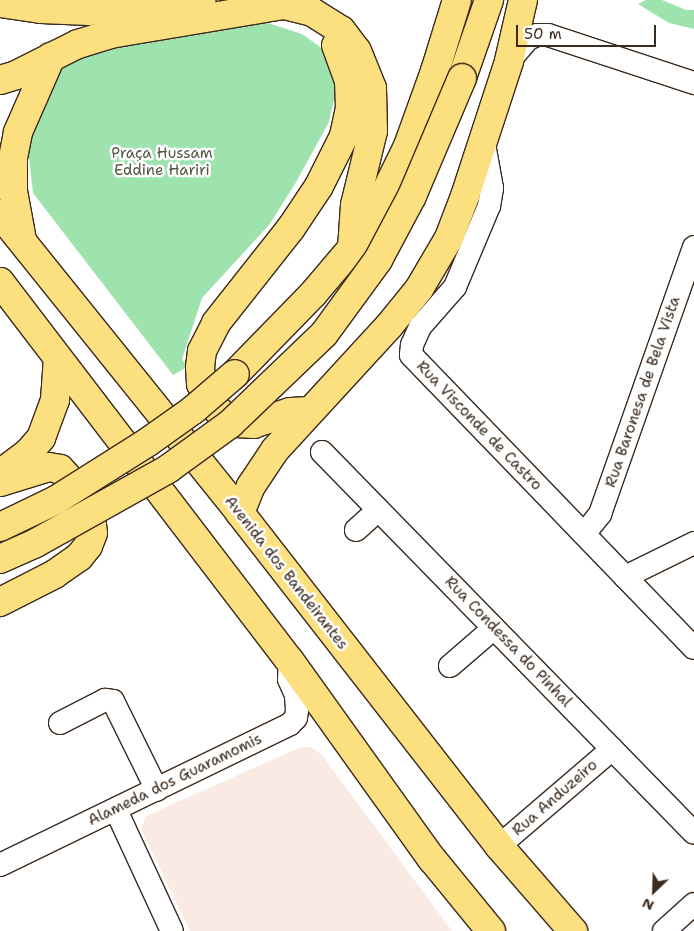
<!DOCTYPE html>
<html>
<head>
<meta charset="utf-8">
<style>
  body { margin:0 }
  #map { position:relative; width:694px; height:931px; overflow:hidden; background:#fff; font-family:"Shantell Sans",sans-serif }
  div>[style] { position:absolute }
  .built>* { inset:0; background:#faeae4 }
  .green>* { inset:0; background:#9ee2ad }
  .roads { filter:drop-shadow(1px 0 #3b2a1e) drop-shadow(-1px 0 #3b2a1e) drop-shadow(0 1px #3b2a1e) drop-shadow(0 -1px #3b2a1e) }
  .street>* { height:22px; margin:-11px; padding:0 11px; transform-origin:11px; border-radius:11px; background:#fff }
  .highway>* { height:28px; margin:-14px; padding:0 14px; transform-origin:14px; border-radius:14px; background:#fce080 }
  .bridges { filter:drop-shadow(1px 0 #3b2a1e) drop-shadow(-1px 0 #3b2a1e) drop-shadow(0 1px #3b2a1e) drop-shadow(0 -1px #3b2a1e) }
  .highway-bridge>* { height:28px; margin:-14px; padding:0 14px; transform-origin:14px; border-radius:14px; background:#fce080 }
  span { translate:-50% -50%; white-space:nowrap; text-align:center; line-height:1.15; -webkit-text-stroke:5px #fff; paint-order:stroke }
  .park-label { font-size:15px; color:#545842 }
  .street-label { font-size:15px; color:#3b2a1e }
  .north { position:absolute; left:629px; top:866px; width:50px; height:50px; -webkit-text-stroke:4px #fff; paint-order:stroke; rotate:204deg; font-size:14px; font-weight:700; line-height:20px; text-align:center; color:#3b2a1e }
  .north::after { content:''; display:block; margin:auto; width:18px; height:22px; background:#3b2a1e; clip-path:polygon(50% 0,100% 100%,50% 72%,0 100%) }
  .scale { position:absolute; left:516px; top:25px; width:140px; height:22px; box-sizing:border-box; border:2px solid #3b2a1e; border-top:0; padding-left:6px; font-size:15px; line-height:18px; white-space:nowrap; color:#3b2a1e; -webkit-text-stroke:4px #fff; paint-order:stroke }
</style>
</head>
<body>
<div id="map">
  <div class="built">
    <div style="clip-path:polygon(301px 747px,311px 747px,322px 755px,452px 931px,190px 931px,141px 829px,146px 816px)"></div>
  </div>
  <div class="green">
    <div style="clip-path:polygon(646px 0,662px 0,686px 10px,694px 10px,694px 29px,669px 23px,638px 4px)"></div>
    <div style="clip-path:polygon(265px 22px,302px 34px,319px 46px,332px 64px,338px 81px,329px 122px,295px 184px,269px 225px,202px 298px,182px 359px,187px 367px,173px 375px,33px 193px,27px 140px,57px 69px,92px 51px)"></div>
  </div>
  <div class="roads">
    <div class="street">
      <div style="left:509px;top:61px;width:29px;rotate:-49deg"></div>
      <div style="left:528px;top:39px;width:10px;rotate:-24deg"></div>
      <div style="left:537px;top:35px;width:11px"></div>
      <div style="left:548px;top:35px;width:154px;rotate:18.2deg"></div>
      <div style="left:483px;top:138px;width:51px;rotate:79.8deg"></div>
      <div style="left:492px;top:188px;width:18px;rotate:99deg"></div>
      <div style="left:489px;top:206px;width:88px;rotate:112.8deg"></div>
      <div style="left:455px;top:287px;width:53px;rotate:131.2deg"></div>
      <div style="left:420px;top:327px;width:20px;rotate:114deg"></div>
      <div style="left:412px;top:345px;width:10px;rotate:96deg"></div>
      <div style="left:411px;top:355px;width:407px;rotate:46deg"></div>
      <div style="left:322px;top:452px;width:532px;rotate:45.68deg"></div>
      <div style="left:356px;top:530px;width:30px;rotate:-42deg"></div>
      <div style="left:584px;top:534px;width:26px;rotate:-51deg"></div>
      <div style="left:600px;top:514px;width:283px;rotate:-70.6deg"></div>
      <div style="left:625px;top:577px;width:77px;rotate:-26.2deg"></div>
      <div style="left:450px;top:666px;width:58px;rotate:-40.8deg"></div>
      <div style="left:60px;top:723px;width:51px;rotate:-27.1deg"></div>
      <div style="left:105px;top:700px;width:8px;rotate:7deg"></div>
      <div style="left:113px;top:701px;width:99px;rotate:63.7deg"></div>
      <div style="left:116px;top:810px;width:133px;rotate:65.2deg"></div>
      <div style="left:499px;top:846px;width:149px;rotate:-40.6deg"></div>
      <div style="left:0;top:865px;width:322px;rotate:-25.9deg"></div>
      <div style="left:290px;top:724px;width:8px;rotate:-45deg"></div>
      <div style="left:296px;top:718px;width:8px;rotate:-83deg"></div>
      <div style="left:297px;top:710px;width:15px;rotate:-94deg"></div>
      <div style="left:296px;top:695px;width:17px;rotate:-114deg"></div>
      <div style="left:289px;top:679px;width:18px;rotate:-87deg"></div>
      <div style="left:664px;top:931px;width:40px;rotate:-42deg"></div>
    </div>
    <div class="highway">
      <div style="left:0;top:3px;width:41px;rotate:8.3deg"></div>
      <div style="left:41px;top:9px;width:48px;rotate:2.4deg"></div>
      <div style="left:89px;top:11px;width:113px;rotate:-5.6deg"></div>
      <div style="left:462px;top:78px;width:83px;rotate:-70.9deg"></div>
      <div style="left:0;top:80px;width:17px;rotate:-17deg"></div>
      <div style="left:16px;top:75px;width:69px;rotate:-26.6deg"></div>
      <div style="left:78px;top:44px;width:34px;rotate:-17deg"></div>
      <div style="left:110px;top:34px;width:176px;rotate:-9.5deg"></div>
      <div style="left:284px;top:5px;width:29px;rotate:14deg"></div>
      <div style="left:312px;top:12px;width:34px;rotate:32deg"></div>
      <div style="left:341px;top:30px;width:26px;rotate:53deg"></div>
      <div style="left:357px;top:51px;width:40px;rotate:68deg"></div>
      <div style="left:372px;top:88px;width:43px;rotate:88.7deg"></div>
      <div style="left:373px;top:131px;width:76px;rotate:103.7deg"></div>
      <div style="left:355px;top:205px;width:43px;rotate:94deg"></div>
      <div style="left:0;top:214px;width:383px;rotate:51.2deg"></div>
      <div style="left:240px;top:513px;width:422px;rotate:52.1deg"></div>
      <div style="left:499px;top:846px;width:113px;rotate:49deg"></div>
      <div style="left:22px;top:240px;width:50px;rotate:-100.4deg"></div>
      <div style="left:13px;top:191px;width:33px;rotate:-90deg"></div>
      <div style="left:13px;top:158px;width:26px;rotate:-79deg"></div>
      <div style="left:18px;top:132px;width:82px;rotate:-66.3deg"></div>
      <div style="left:0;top:282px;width:477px;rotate:52.6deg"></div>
      <div style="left:290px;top:661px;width:244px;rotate:54.4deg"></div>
      <div style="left:432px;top:859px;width:93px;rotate:50.7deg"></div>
      <div style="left:235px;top:374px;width:112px;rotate:-45.7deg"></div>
      <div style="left:313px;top:294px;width:60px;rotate:-49.7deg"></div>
      <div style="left:352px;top:248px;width:64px;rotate:-59deg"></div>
      <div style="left:385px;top:193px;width:52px;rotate:-63.9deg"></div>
      <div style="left:408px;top:146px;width:80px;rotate:-70.2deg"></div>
      <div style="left:435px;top:71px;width:74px;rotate:-72.8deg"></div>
      <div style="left:310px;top:411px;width:20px;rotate:177deg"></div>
      <div style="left:290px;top:412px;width:38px;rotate:162deg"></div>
      <div style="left:254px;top:424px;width:18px;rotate:-177deg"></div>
      <div style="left:236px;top:423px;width:13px;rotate:-151deg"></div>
      <div style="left:225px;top:417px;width:21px;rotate:-137deg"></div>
      <div style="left:210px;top:403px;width:21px;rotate:-115deg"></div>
      <div style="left:201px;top:384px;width:17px;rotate:-93deg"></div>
      <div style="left:200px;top:367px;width:16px;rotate:-83deg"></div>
      <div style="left:202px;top:351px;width:31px;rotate:-63deg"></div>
      <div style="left:216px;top:323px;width:121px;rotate:-51.7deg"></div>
      <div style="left:291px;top:228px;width:50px;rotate:-56.3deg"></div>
      <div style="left:319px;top:186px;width:56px;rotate:-63.4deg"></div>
      <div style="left:344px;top:136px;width:29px;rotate:-78deg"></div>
      <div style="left:350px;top:108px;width:27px;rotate:-92deg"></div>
      <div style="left:349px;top:81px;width:38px;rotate:-110deg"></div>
      <div style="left:0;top:474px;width:35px;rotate:-37deg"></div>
      <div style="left:28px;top:453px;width:20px;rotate:-49deg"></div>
      <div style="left:41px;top:438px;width:40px;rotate:-69.8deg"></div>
      <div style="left:55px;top:400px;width:39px;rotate:-86deg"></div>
      <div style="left:0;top:482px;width:51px;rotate:-17deg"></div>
      <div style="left:49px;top:467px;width:11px;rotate:10deg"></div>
      <div style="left:60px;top:469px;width:21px;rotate:47deg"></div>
      <div style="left:74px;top:484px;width:20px;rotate:60deg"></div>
      <div style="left:84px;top:501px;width:16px;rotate:63deg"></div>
      <div style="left:91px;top:515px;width:18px;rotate:84deg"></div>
      <div style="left:93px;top:533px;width:14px;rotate:111deg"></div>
      <div style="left:88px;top:546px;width:14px;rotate:129deg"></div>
      <div style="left:79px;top:557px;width:29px;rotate:145deg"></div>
      <div style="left:55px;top:574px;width:62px;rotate:153deg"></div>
      <div style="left:240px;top:513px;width:29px;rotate:-68deg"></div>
      <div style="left:251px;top:486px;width:43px;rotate:-56.3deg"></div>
      <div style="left:275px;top:450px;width:168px;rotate:-47.4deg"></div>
      <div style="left:389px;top:326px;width:48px;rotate:-51deg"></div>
      <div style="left:419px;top:289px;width:59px;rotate:-59.5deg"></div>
      <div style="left:449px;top:238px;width:45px;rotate:-69.1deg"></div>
      <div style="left:465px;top:196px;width:142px;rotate:-71.9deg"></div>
      <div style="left:509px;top:61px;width:63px;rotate:-77.1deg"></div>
    </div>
  </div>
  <div class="bridges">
    <div class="highway-bridge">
      <div style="left:0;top:527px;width:62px;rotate:-25.7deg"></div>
      <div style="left:56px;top:500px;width:109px;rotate:-32.2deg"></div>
      <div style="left:148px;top:442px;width:55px;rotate:-35.4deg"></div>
      <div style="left:193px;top:410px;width:55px;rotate:-40.6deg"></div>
      <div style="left:0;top:559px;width:37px;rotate:-24deg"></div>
      <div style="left:34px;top:544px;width:154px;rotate:-29.2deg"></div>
      <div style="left:168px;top:469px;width:77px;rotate:-36deg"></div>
      <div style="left:230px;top:424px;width:130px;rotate:-43.8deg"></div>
      <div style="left:324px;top:334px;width:92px;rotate:-53.9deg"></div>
      <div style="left:378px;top:260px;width:72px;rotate:-62deg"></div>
      <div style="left:412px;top:196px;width:128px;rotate:-67deg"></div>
    </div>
  </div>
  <div class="park-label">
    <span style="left:162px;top:162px">Praça Hussam<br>Eddine Hariri</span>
  </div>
  <div class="street-label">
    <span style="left:643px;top:392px;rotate:-71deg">Rua Baronesa de Bela Vista</span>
    <span style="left:479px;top:426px;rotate:46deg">Rua Visconde de Castro</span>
    <span style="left:286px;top:573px;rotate:52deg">Avenida dos Bandeirantes</span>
    <span style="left:508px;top:642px;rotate:46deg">Rua Condessa do Pinhal</span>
    <span style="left:175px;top:780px;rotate:-26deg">Alameda dos Guaramomis</span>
    <span style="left:555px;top:798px;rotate:-41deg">Rua Anduzeiro</span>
  </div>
  <div class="north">N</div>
  <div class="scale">50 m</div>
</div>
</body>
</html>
